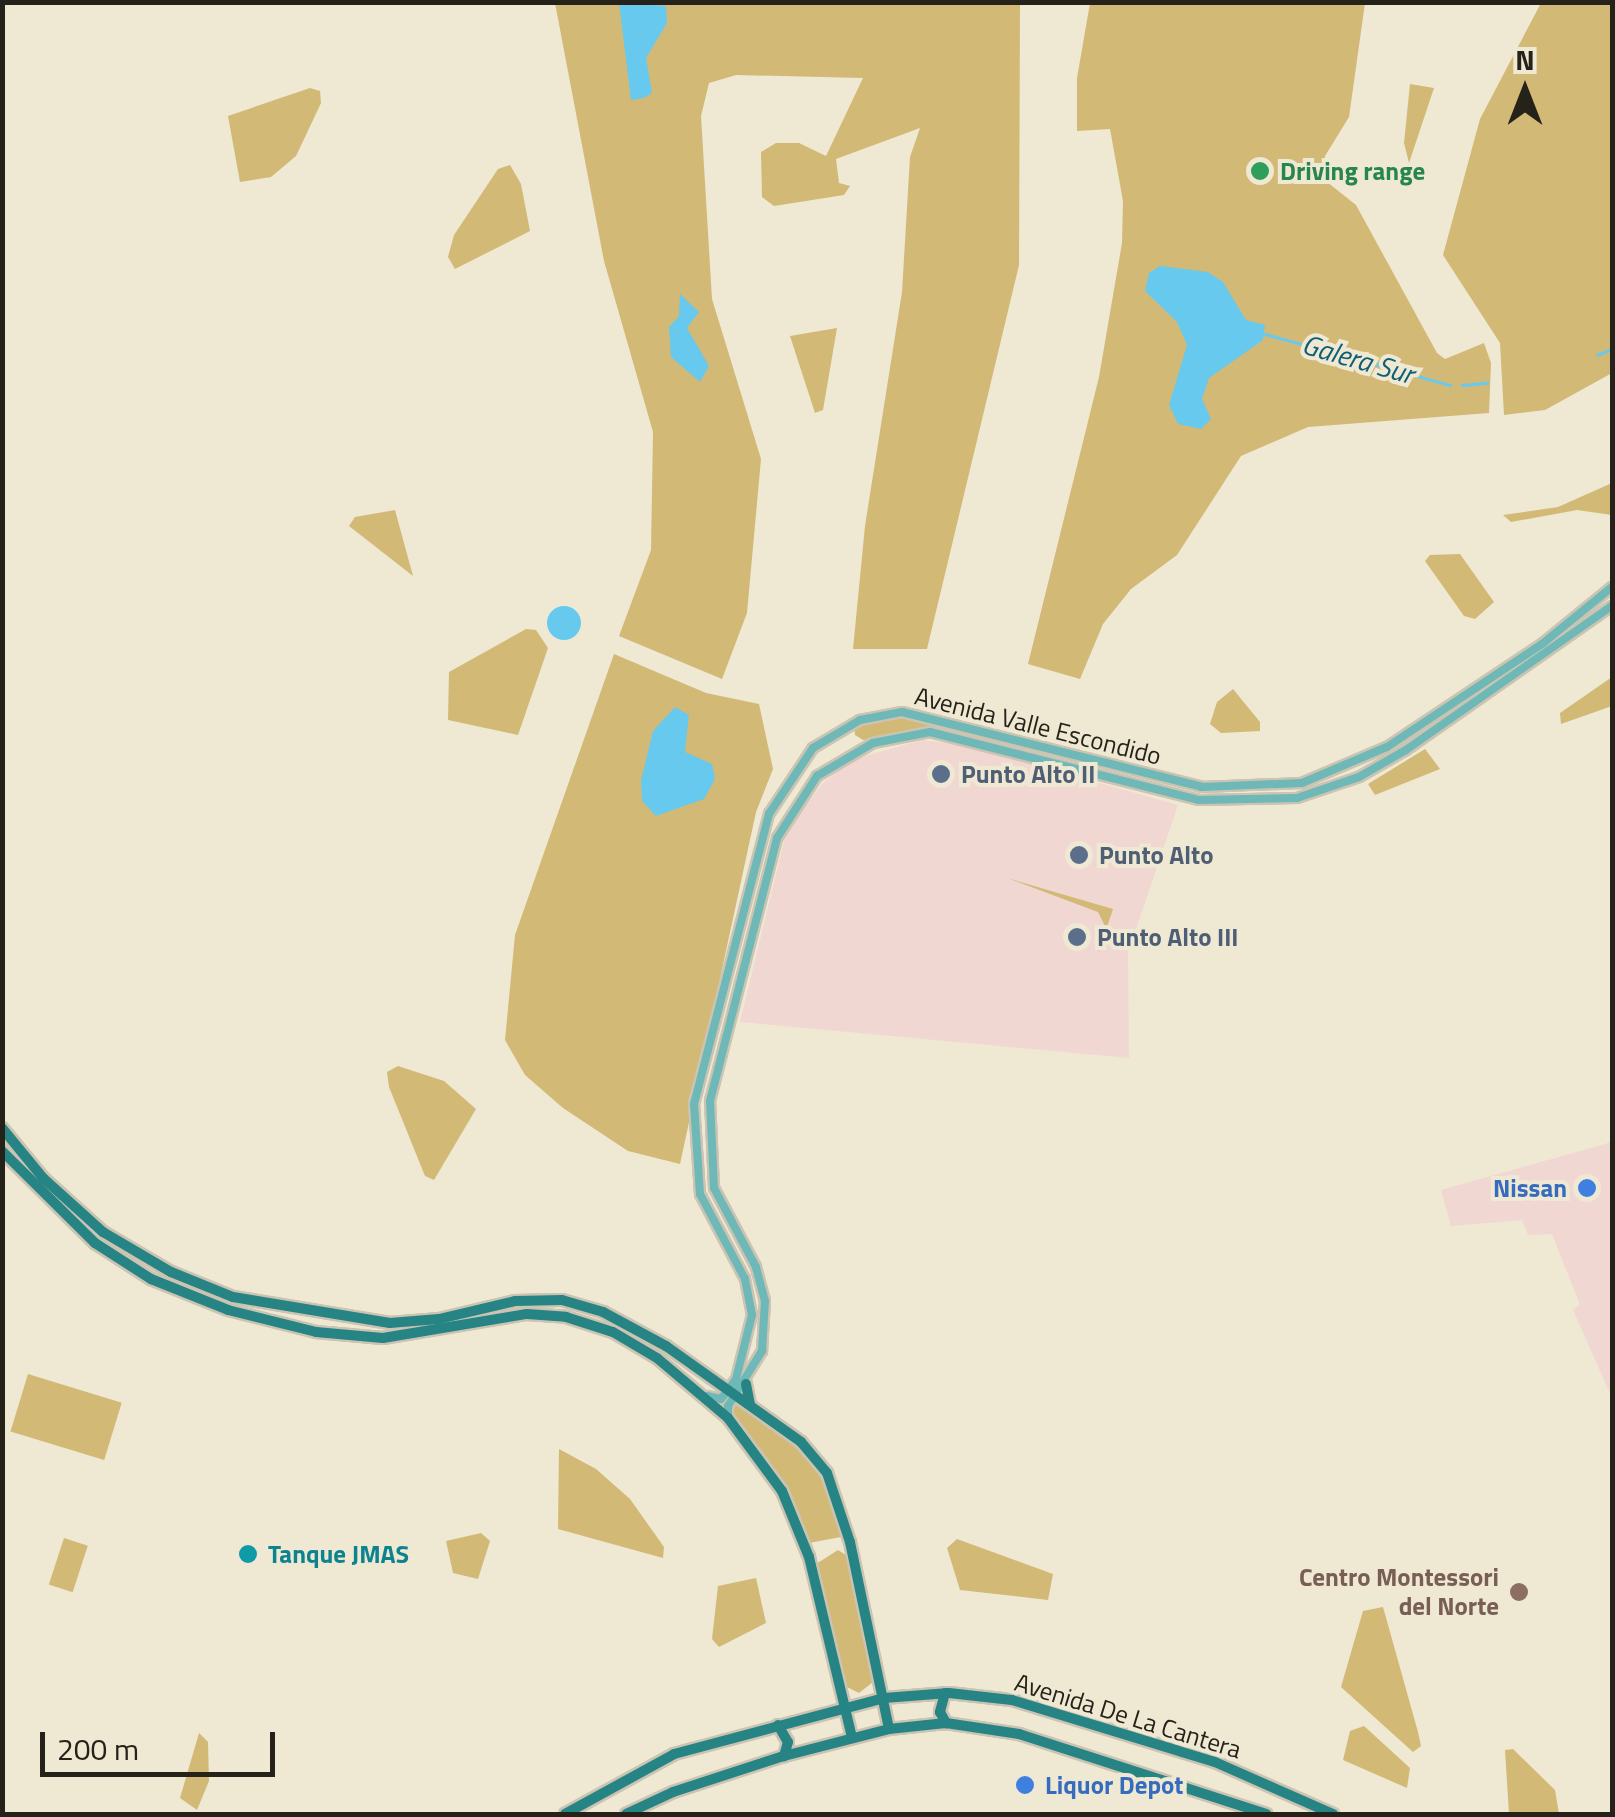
<!DOCTYPE html>
<html>
<head>
<meta charset="utf-8">
<style>
  body { margin:0 }
  #map { position:relative; width:1615px; height:1817px; overflow:hidden; background:#efe8d3; font-family:"Titillium Web",sans-serif }
  div>[style] { position:absolute }
  .commercial>* { inset:0; background:#f1d7d2 }
  .green>* { inset:0; background:#d2b976; transform-origin:0 0 }
  .water>* { inset:0; background:#68c9ee }
  .round { border-radius:50% }
  .stream>* { height:2.5px; margin:-1.25px; padding:0 1.25px; transform-origin:1.25px; border-radius:1.25px; background:#68c9ee }
  .roads { filter:drop-shadow(2px 0 #cbc4b2) drop-shadow(-2px 0 #cbc4b2) drop-shadow(0 2px #cbc4b2) drop-shadow(0 -2px #cbc4b2) }
  .minor>* { height:8px; margin:-4px; padding:0 4px; transform-origin:4px; border-radius:4px; background:#6eb8b8 }
  .major>* { height:10px; margin:-5px; padding:0 5px; transform-origin:5px; border-radius:5px; background:#278485 }
  .dots>* { width:28px; height:28px; translate:-50% -50%; box-sizing:border-box; border:5px solid #efe8d3; border-radius:50% }
  span { translate:-50% -50%; white-space:nowrap; text-align:center; line-height:1.15; -webkit-text-stroke:8px #efe8d3; paint-order:stroke }
  .leisure-label { font-size:25px; color:#27864d; font-weight:700 }
  .left { translate:0 -50%; text-align:left }
  .street-label { font-size:25px; color:#25221a }
  .service-label { font-size:25px; color:#4e5e75; font-weight:700 }
  .shop-label { font-size:25px; color:#366cbe; font-weight:700 }
  .right { translate:-100% -50%; text-align:right }
  .culture-label { font-size:25px; color:#0d838f; font-weight:700 }
  .education-label { font-size:25px; color:#785e54; font-weight:700 }
  .water-label { font-size:28px; color:#0d5e76; font-style:italic }
  .frame { position:absolute; inset:0; border:5px solid #25221a; pointer-events:none }
  .north { position:absolute; left:1475px; top:40px; width:100px; height:100px; -webkit-text-stroke:8px #efe8d3; paint-order:stroke; rotate:0deg; font-size:28px; font-weight:700; line-height:40px; text-align:center; color:#25221a }
  .north::after { content:''; display:block; margin:auto; width:35px; height:45px; background:#25221a; clip-path:polygon(50% 0,100% 100%,50% 72%,0 100%) }
  .scale { position:absolute; left:40px; top:1732px; width:235px; height:45px; box-sizing:border-box; border:5px solid #25221a; border-top:0; padding-left:12px; font-size:30px; line-height:35px; white-space:nowrap; color:#25221a; -webkit-text-stroke:8px #efe8d3; paint-order:stroke }
</style>
</head>
<body>
<div id="map">
  <div class="commercial">
    <div style="clip-path:polygon(922px 740px,966px 745px,1178px 805px,1128px 953px,1129px 1058px,740px 1022px,787px 829px,823px 783px,851px 760px)"></div>
    <div style="clip-path:polygon(1612px 1142px,1612px 1398px,1573px 1310px,1580px 1305px,1552px 1234px,1528px 1235px,1522px 1220px,1451px 1226px,1441px 1190px)"></div>
  </div>
  <div class="green">
    <div style="clip-path:polygon(555px 3px,1020px 3px,1019px 265px,927px 649px,853px 649px,865px 526px,902px 292px,910px 157px,920px 128px,836px 159px,839px 183px,850px 186px,844px 195px,774px 206px,762px 197px,761px 152px,776px 143px,799px 143px,826px 156px,863px 78px,736px 75px,709px 83px,701px 116px,712px 299px,761px 459px,747px 613px,722px 679px,619px 636px,651px 550px,653px 432px,604px 261px)"></div>
    <div style="clip-path:polygon(1090px 3px,1365px 3px,1349px 117px,1325px 156px,1322px 178px,1356px 205px,1437px 353px,1445px 359px,1484px 343px,1491px 363px,1489px 413px,1308px 427px,1241px 456px,1177px 555px,1131px 589px,1103px 624px,1080px 679px,1028px 664px,1099px 377px,1122px 243px,1123px 201px,1110px 129px,1077px 131px,1077px 78px)"></div>
    <div style="clip-path:polygon(1541px 3px,1612px 3px,1612px 373px,1545px 410px,1504px 415px,1500px 343px,1443px 255px,1480px 119px)"></div>
    <div style="clip-path:polygon(1410px 84px,1434px 88px,1409px 163px,1404px 143px)"></div>
    <div style="clip-path:polygon(310px 88px,320px 91px,321px 103px,296px 156px,271px 177px,240px 182px,228px 116px)"></div>
    <div style="clip-path:polygon(510px 165px,521px 184px,530px 231px,455px 269px,448px 257px,454px 235px,498px 169px)"></div>
    <div style="clip-path:polygon(837px 328px,823px 410px,815px 413px,790px 336px)"></div>
    <div style="clip-path:polygon(1612px 483px,1612px 515px,1577px 510px,1511px 522px,1503px 515px,1558px 507px)"></div>
    <div style="clip-path:polygon(395px 510px,413px 576px,349px 526px,355px 517px)"></div>
    <div style="clip-path:polygon(1460px 554px,1494px 602px,1475px 619px,1464px 616px,1425px 561px,1430px 555px)"></div>
    <div style="clip-path:polygon(526px 629px,536px 630px,548px 648px,518px 735px,448px 720px,449px 672px)"></div>
    <div style="clip-path:polygon(614px 654px,706px 693px,759px 704px,773px 769px,756px 812px,680px 1164px,628px 1151px,563px 1108px,525px 1075px,505px 1040px,515px 935px)"></div>
    <div style="clip-path:polygon(1612px 677px,1612px 706px,1561px 724px,1560px 713px)"></div>
    <div style="clip-path:polygon(1233px 689px,1260px 722px,1260px 731px,1221px 733px,1210px 724px,1217px 702px)"></div>
    <div style="clip-path:polygon(887px 718px,922px 719px,942px 727px,863px 740px,855px 735px,854px 726px)"></div>
    <div style="clip-path:polygon(1425px 749px,1440px 769px,1375px 795px,1368px 784px)"></div>
    <div style="clip-path:polygon(1007px 878px,1113px 909px,1098px 954px,1105px 926px,1098px 912px)"></div>
    <div style="clip-path:polygon(398px 1066px,444px 1081px,476px 1109px,434px 1180px,425px 1176px,389px 1087px,387px 1072px)"></div>
    <div style="left:28px;top:1374px;width:98px;height:60px;rotate:17deg"></div>
    <div style="clip-path:polygon(740px 1403px,808px 1457px,833px 1498px,841px 1537px,809px 1543px,781px 1484px,731px 1409px)"></div>
    <div style="clip-path:polygon(559px 1449px,596px 1469px,630px 1499px,664px 1547px,663px 1558px,558px 1529px)"></div>
    <div style="clip-path:polygon(481px 1533px,490px 1541px,478px 1579px,453px 1573px,446px 1541px)"></div>
    <div style="left:64px;top:1538px;width:25px;height:49px;rotate:18deg"></div>
    <div style="clip-path:polygon(957px 1539px,1053px 1574px,1048px 1600px,960px 1590px,947px 1548px)"></div>
    <div style="clip-path:polygon(838px 1550px,846px 1555px,873px 1682px,859px 1693px,845px 1686px,816px 1564px)"></div>
    <div style="clip-path:polygon(756px 1578px,766px 1623px,719px 1647px,712px 1639px,718px 1586px)"></div>
    <div style="clip-path:polygon(1383px 1607px,1418px 1732px,1421px 1746px,1413px 1752px,1341px 1687px,1363px 1611px)"></div>
    <div style="clip-path:polygon(1364px 1726px,1410px 1768px,1407px 1788px,1343px 1760px,1350px 1731px)"></div>
    <div style="clip-path:polygon(199px 1733px,208px 1742px,209px 1781px,197px 1810px,180px 1798px)"></div>
    <div style="clip-path:polygon(1513px 1749px,1555px 1790px,1559px 1814px,1509px 1814px,1505px 1750px)"></div>
  </div>
  <div class="water">
    <div style="clip-path:polygon(619px 3px,666px 6px,667px 23px,646px 58px,652px 93px,644px 98px,631px 100px)"></div>
    <div style="clip-path:polygon(1160px 266px,1208px 272px,1223px 282px,1246px 320px,1265px 325px,1263px 340px,1209px 378px,1202px 399px,1211px 419px,1201px 429px,1178px 424px,1169px 405px,1187px 345px,1177px 322px,1145px 291px,1149px 273px)"></div>
    <div style="clip-path:polygon(680px 294px,699px 312px,687px 328px,709px 366px,700px 382px,671px 357px,669px 327px,679px 316px)"></div>
    <div class="round" style="left:547px;top:606px;width:34px;height:34px"></div>
    <div style="clip-path:polygon(675px 707px,689px 715px,685px 752px,712px 764px,715px 779px,704px 799px,656px 816px,642px 801px,641px 780px,653px 731px)"></div>
  </div>
  <div class="stream">
    <div style="left:1265px;top:334px;width:192px;rotate:15.4deg"></div>
    <div style="left:1597px;top:355px;width:16px;rotate:-22deg"></div>
    <div style="left:1462px;top:385px;width:25px;rotate:-5deg"></div>
  </div>
  <div class="roads">
    <div class="minor">
      <div style="left:707px;top:1396px;width:14px;rotate:12deg"></div>
      <div style="left:721px;top:1399px;width:25px;rotate:-53deg"></div>
      <div style="left:736px;top:1379px;width:66px;rotate:-76deg"></div>
      <div style="left:752px;top:1315px;width:37px;rotate:-101deg"></div>
      <div style="left:745px;top:1279px;width:96px;rotate:-117.9deg"></div>
      <div style="left:700px;top:1194px;width:90px;rotate:-93.8deg"></div>
      <div style="left:694px;top:1104px;width:300px;rotate:-75.5deg"></div>
      <div style="left:769px;top:814px;width:79px;rotate:-56.3deg"></div>
      <div style="left:813px;top:748px;width:55px;rotate:-30.8deg"></div>
      <div style="left:860px;top:720px;width:43px;rotate:-10.8deg"></div>
      <div style="left:902px;top:712px;width:309px;rotate:14deg"></div>
      <div style="left:1202px;top:787px;width:100px;rotate:-2.3deg"></div>
      <div style="left:1302px;top:783px;width:92px;rotate:-23deg"></div>
      <div style="left:1387px;top:747px;width:186px;rotate:-33.6deg"></div>
      <div style="left:1542px;top:644px;width:90px;rotate:-39.2deg"></div>
      <div style="left:728px;top:1418px;width:12px;rotate:-90deg"></div>
      <div style="left:728px;top:1406px;width:65px;rotate:-58.3deg"></div>
      <div style="left:762px;top:1351px;width:50px;rotate:-86.6deg"></div>
      <div style="left:765px;top:1301px;width:35px;rotate:-105deg"></div>
      <div style="left:756px;top:1267px;width:89px;rotate:-118deg"></div>
      <div style="left:714px;top:1188px;width:87px;rotate:-92.6deg"></div>
      <div style="left:710px;top:1101px;width:271px;rotate:-75.7deg"></div>
      <div style="left:777px;top:838px;width:74px;rotate:-57.2deg"></div>
      <div style="left:817px;top:776px;width:65px;rotate:-30.5deg"></div>
      <div style="left:873px;top:743px;width:58px;rotate:-10.9deg"></div>
      <div style="left:930px;top:732px;width:277px;rotate:14.2deg"></div>
      <div style="left:1199px;top:800px;width:98px;rotate:-1.2deg"></div>
      <div style="left:1297px;top:798px;width:65px;rotate:-18.7deg"></div>
      <div style="left:1359px;top:777px;width:54px;rotate:-29.9deg"></div>
      <div style="left:1406px;top:750px;width:251px;rotate:-35deg"></div>
    </div>
    <div class="major">
      <div style="left:2px;top:1128px;width:65px;rotate:50.6deg"></div>
      <div style="left:43px;top:1178px;width:81px;rotate:42deg"></div>
      <div style="left:103px;top:1232px;width:79px;rotate:30.5deg"></div>
      <div style="left:171px;top:1272px;width:67px;rotate:22deg"></div>
      <div style="left:233px;top:1297px;width:159px;rotate:9.4deg"></div>
      <div style="left:390px;top:1323px;width:49px;rotate:-4.7deg"></div>
      <div style="left:439px;top:1319px;width:78px;rotate:-13.3deg"></div>
      <div style="left:515px;top:1301px;width:47px;rotate:-1.2deg"></div>
      <div style="left:562px;top:1300px;width:43px;rotate:16.3deg"></div>
      <div style="left:603px;top:1312px;width:72px;rotate:28.4deg"></div>
      <div style="left:666px;top:1346px;width:166px;rotate:35.4deg"></div>
      <div style="left:801px;top:1442px;width:40px;rotate:50deg"></div>
      <div style="left:827px;top:1473px;width:73px;rotate:71.6deg"></div>
      <div style="left:850px;top:1542px;width:191px;rotate:78.2deg"></div>
      <div style="left:2px;top:1151px;width:131px;rotate:44.7deg"></div>
      <div style="left:95px;top:1243px;width:67px;rotate:32.7deg"></div>
      <div style="left:151px;top:1279px;width:83px;rotate:21.9deg"></div>
      <div style="left:228px;top:1310px;width:91px;rotate:14deg"></div>
      <div style="left:316px;top:1332px;width:67px;rotate:5.1deg"></div>
      <div style="left:383px;top:1338px;width:146px;rotate:-9.5deg"></div>
      <div style="left:527px;top:1314px;width:39px;rotate:4deg"></div>
      <div style="left:566px;top:1317px;width:49px;rotate:17.7deg"></div>
      <div style="left:613px;top:1332px;width:51px;rotate:30.6deg"></div>
      <div style="left:657px;top:1358px;width:93px;rotate:40.2deg"></div>
      <div style="left:728px;top:1418px;width:91px;rotate:53.5deg"></div>
      <div style="left:782px;top:1491px;width:71px;rotate:67.8deg"></div>
      <div style="left:809px;top:1557px;width:186px;rotate:76.6deg"></div>
      <div style="left:746px;top:1384px;width:20px;rotate:79deg"></div>
      <div style="left:945px;top:1693px;width:20px;rotate:105deg"></div>
      <div style="left:940px;top:1712px;width:13px;rotate:61deg"></div>
      <div style="left:778px;top:1725px;width:20px;rotate:60deg"></div>
      <div style="left:788px;top:1742px;width:15px;rotate:106deg"></div>
      <div style="left:565px;top:1814px;width:124px;rotate:-28.8deg"></div>
      <div style="left:674px;top:1754px;width:217px;rotate:-14.9deg"></div>
      <div style="left:884px;top:1698px;width:65px;rotate:-4.4deg"></div>
      <div style="left:949px;top:1693px;width:63px;rotate:6.3deg"></div>
      <div style="left:1012px;top:1700px;width:212px;rotate:17deg"></div>
      <div style="left:1215px;top:1762px;width:129px;rotate:23.8deg"></div>
      <div style="left:626px;top:1814px;width:52px;rotate:-25.1deg"></div>
      <div style="left:673px;top:1792px;width:117px;rotate:-18deg"></div>
      <div style="left:784px;top:1756px;width:108px;rotate:-14.4deg"></div>
      <div style="left:889px;top:1729px;width:57px;rotate:-6deg"></div>
      <div style="left:946px;top:1723px;width:74px;rotate:8.6deg"></div>
      <div style="left:1019px;top:1734px;width:260px;rotate:17.9deg"></div>
    </div>
  </div>
  <div class="dots">
    <div style="left:1260px;top:171px;background:#2e9e5b"></div>
    <div style="left:941px;top:774px;background:#5c6f8a"></div>
    <div style="left:1079px;top:855px;background:#5c6f8a"></div>
    <div style="left:1077px;top:937px;background:#5c6f8a"></div>
    <div style="left:1587px;top:1188px;background:#3f7fe0"></div>
    <div style="left:248px;top:1554px;background:#0f9aa8"></div>
    <div style="left:1519px;top:1592px;background:#8d6e63"></div>
    <div style="left:1025px;top:1785px;background:#3f7fe0"></div>
  </div>
  <div class="leisure-label">
    <span class="left" style="left:1280px;top:171px">Driving range</span>
  </div>
  <div class="street-label">
    <span style="left:1038px;top:726px;rotate:14deg">Avenida Valle Escondido</span>
    <span style="left:1128px;top:1716px;rotate:17deg">Avenida De La Cantera</span>
  </div>
  <div class="service-label">
    <span class="left" style="left:961px;top:774px">Punto Alto II</span>
    <span class="left" style="left:1099px;top:855px">Punto Alto</span>
    <span class="left" style="left:1097px;top:937px">Punto Alto III</span>
  </div>
  <div class="shop-label">
    <span class="right" style="left:1567px;top:1188px">Nissan</span>
    <span class="left" style="left:1045px;top:1785px">Liquor Depot</span>
  </div>
  <div class="culture-label">
    <span class="left" style="left:268px;top:1554px">Tanque JMAS</span>
  </div>
  <div class="education-label">
    <span class="right" style="left:1499px;top:1592px">Centro Montessori<br>del Norte</span>
  </div>
  <div class="water-label">
    <span style="left:1358px;top:359px;rotate:16deg">Galera Sur</span>
  </div>
  <div class="frame"></div>
  <div class="north">N</div>
  <div class="scale">200 m</div>
</div>
</body>
</html>
